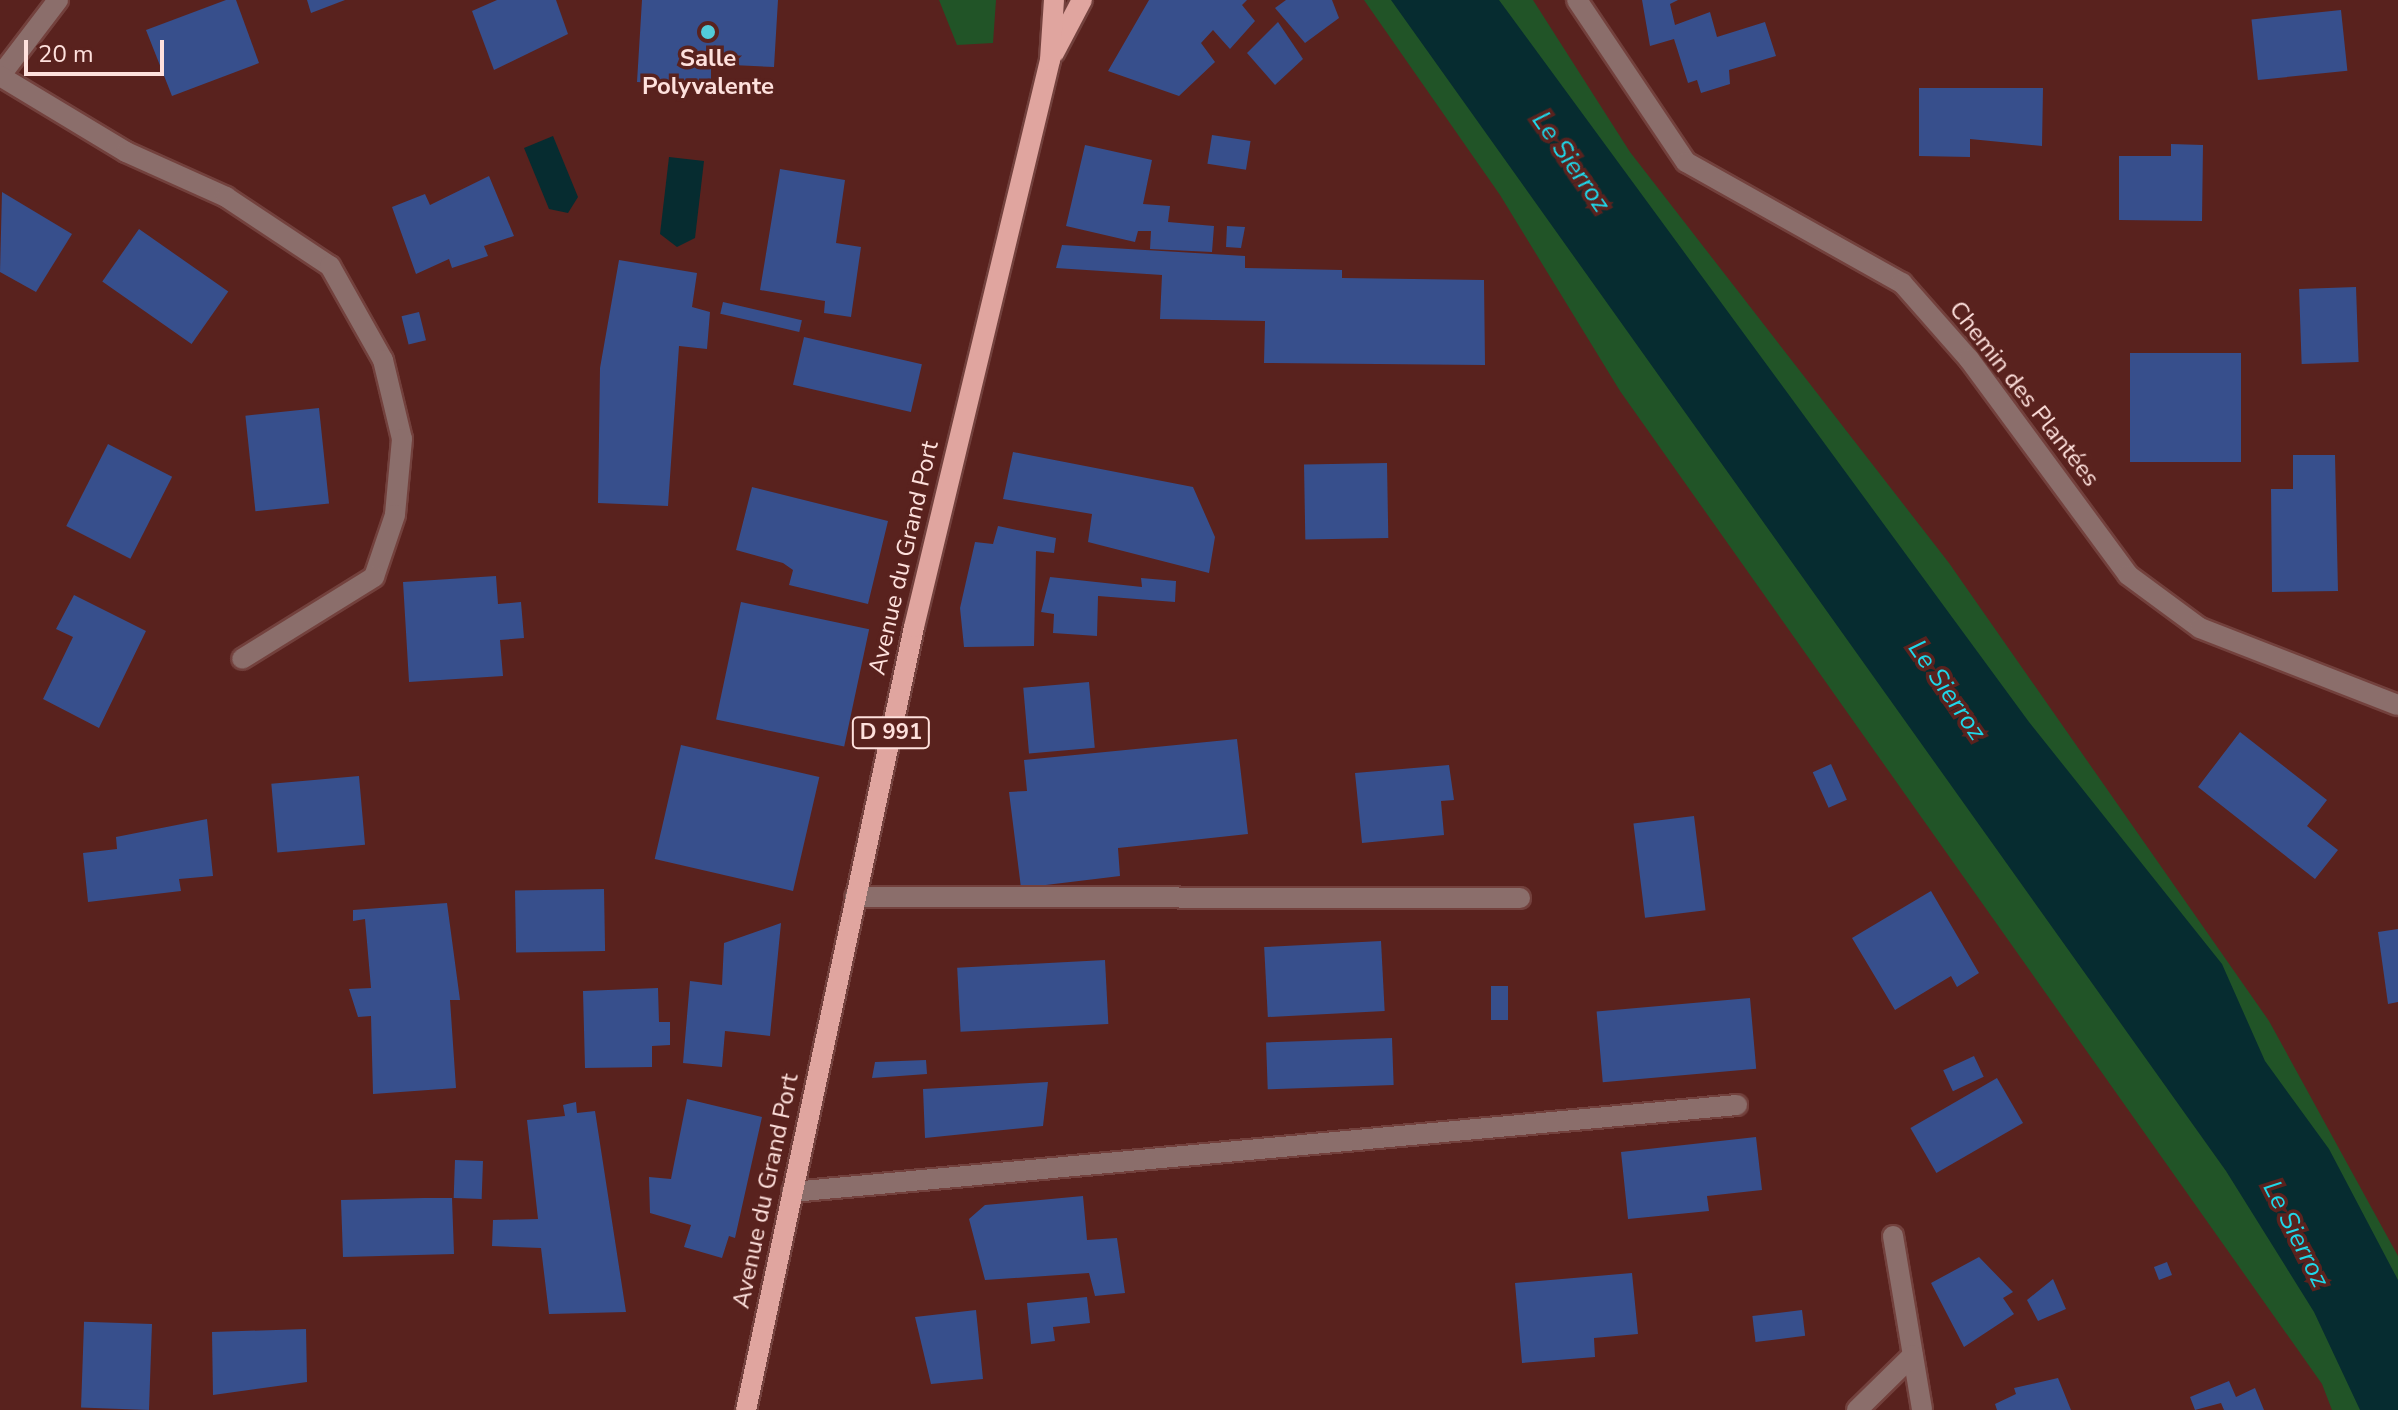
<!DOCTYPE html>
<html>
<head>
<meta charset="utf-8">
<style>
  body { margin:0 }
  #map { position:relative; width:2398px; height:1410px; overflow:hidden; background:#59221e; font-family:"Nunito Sans",sans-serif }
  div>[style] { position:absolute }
  .green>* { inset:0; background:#215427 }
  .water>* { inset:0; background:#062c30 }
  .building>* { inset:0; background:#374f8c; transform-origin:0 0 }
  .roads { filter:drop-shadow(2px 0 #73413d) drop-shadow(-2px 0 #73413d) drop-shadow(0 2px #73413d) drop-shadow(0 -2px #73413d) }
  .minor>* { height:20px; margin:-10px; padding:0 10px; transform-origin:10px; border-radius:10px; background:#8b6e6b }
  .major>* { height:20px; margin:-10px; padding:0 10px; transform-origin:10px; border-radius:10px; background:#e0a59f }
  .dots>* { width:22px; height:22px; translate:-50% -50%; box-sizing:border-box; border:4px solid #59221e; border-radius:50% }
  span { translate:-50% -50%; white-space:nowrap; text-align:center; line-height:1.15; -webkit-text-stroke:7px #59221e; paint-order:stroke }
  .shield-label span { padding:2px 6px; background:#59221e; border:2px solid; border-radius:6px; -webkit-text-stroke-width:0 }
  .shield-label { font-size:22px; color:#fee1dd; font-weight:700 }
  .poi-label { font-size:24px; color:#fee1dd; font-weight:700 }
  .street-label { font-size:24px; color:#fee1dd }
  .water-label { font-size:26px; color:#1fd7e9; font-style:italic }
  .scale { position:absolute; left:24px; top:40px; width:140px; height:36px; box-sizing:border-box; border:4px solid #fee1dd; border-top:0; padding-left:10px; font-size:24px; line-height:28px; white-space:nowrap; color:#fee1dd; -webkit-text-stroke:6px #59221e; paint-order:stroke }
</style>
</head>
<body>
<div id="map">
  <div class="green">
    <div style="clip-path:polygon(939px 0,996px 0,993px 43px,957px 45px)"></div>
    <div style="clip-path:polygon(1364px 0,1533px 0,1630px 152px,1949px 563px,2269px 1021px,2398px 1256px,2398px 1410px,2332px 1410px,2322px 1384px,1620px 391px,1500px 195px)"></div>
  </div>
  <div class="water">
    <div style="clip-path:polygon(1391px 0,1499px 0,2029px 722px,2222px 964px,2265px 1061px,2329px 1149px,2398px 1280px,2398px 1410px,2360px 1410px,2314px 1312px,2226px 1171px)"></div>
    <div style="clip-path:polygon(553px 136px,578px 197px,568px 213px,549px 209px,524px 148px)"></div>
    <div style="clip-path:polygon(669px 157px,704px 161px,695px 238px,677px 247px,660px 234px)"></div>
  </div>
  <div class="building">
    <div style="clip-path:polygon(226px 0,236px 0,259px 63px,172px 96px,146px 30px)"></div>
    <div style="clip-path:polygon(307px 0,345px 0,311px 13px)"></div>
    <div style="clip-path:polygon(497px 0,556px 0,568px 34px,494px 70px,472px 11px)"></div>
    <div style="clip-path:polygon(642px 0,778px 0,774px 67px,711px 64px,711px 86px,637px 82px)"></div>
    <div style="clip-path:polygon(1149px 0,1247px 0,1242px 5px,1255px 21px,1230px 49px,1213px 30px,1201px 43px,1215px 62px,1179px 96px,1108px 71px)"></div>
    <div style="clip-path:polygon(1286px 0,1332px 0,1339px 18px,1305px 43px,1275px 8px)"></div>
    <div style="clip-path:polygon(1642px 0,1678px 0,1670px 4px,1675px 25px,1710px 12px,1717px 37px,1765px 22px,1776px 56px,1729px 70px,1730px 84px,1701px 93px,1697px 80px,1688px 83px,1674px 39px,1650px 46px)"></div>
    <div style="left:2341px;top:10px;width:61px;height:90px;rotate:84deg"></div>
    <div style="clip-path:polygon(1278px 22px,1303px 59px,1275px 85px,1247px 53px)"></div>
    <div style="clip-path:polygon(1919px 88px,2043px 88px,2042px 146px,1970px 139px,1970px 157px,1919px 156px)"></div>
    <div style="left:1212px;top:135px;width:39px;height:29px;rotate:9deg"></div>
    <div style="clip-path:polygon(2171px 144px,2203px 145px,2202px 221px,2119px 220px,2119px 156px,2171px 156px)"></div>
    <div style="clip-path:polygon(1085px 145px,1152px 160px,1143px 204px,1170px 206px,1168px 222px,1214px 226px,1212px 252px,1150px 249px,1151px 231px,1138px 231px,1135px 242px,1066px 226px)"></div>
    <div style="clip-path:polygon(780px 169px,845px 180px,836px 243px,861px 247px,851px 317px,824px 313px,825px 301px,760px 290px)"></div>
    <div style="clip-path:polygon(489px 176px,514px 236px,484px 246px,488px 256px,452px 268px,449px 259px,416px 274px,392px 207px,425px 194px,430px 205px)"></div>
    <div style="clip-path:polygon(2px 192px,72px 234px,36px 292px,0 272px)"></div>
    <div style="clip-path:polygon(1227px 226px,1245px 227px,1241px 248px,1226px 247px)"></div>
    <div style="left:139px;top:229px;width:109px;height:64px;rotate:35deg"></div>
    <div style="clip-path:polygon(1062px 245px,1245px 256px,1245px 268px,1342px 270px,1342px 278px,1484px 280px,1485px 365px,1264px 363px,1265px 321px,1160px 319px,1162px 275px,1056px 268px)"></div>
    <div style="clip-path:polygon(619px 260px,697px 273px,692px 307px,710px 312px,707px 349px,679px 346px,668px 506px,598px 503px,600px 368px)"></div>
    <div style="left:2356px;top:287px;width:75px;height:57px;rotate:88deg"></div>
    <div style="left:723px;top:302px;width:81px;height:12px;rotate:13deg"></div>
    <div style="left:419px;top:312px;width:29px;height:18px;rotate:76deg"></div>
    <div style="left:804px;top:337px;width:121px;height:49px;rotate:13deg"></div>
    <div style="left:2130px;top:353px;width:111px;height:109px"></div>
    <div style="left:319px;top:408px;width:96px;height:74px;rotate:84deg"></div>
    <div style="left:108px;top:444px;width:72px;height:92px;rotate:27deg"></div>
    <div style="clip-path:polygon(1013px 452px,1193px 487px,1215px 537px,1209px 573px,1088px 542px,1092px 514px,1003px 499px)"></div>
    <div style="clip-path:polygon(2293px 455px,2335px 455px,2338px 591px,2272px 592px,2271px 489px,2293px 489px)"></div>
    <div style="left:1387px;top:463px;width:75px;height:83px;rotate:89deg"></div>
    <div style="clip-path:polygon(752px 487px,888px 521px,868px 604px,789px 585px,793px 570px,783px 563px,736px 550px)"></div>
    <div style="clip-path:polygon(998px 526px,1056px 538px,1054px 553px,1036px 551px,1034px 646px,964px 647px,960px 608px,975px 542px,993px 544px)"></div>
    <div style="clip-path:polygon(496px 576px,498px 604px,521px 602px,524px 638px,500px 640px,503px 676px,409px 682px,403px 582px)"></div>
    <div style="clip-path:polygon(1050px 577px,1142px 587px,1141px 578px,1176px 581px,1175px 602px,1098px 596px,1097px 636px,1053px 633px,1054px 614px,1041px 612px)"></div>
    <div style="clip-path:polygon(74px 595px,146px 631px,99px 728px,43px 699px,73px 637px,56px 629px)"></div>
    <div style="left:741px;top:602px;width:131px;height:120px;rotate:12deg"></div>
    <div style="left:1089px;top:682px;width:66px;height:66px;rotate:85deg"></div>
    <div style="clip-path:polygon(2240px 732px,2327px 800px,2307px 826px,2338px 850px,2315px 879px,2198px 787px)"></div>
    <div style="clip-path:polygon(1237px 739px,1248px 834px,1118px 848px,1120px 876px,1021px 888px,1009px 792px,1027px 791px,1024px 760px)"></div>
    <div style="left:681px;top:745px;width:142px;height:117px;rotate:13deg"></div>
    <div style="left:1831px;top:764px;width:39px;height:20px;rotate:66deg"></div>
    <div style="clip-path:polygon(1449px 765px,1454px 800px,1441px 801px,1444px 835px,1362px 843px,1355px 773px)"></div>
    <div style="left:359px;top:776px;width:69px;height:88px;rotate:85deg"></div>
    <div style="left:1694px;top:816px;width:95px;height:61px;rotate:83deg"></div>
    <div style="clip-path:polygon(207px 819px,213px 876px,179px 879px,181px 891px,88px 902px,83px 853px,117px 849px,116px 837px)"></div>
    <div style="left:604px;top:889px;width:62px;height:89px;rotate:89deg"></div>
    <div style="clip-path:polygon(1931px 891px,1979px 973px,1957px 987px,1951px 976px,1895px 1010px,1852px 938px)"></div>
    <div style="clip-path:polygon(447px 903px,460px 1000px,450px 1000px,456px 1088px,373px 1094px,371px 1016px,358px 1017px,349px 989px,371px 988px,365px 919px,353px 921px,353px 910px)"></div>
    <div style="clip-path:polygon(781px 923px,770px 1036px,725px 1031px,722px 1067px,683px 1063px,690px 981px,722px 985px,724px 943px)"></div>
    <div style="clip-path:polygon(2398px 929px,2398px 1002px,2388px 1004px,2378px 932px)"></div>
    <div style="left:1381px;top:941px;width:70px;height:117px;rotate:87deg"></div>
    <div style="left:1105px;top:960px;width:64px;height:148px;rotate:87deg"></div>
    <div style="left:1491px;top:986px;width:17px;height:34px"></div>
    <div style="clip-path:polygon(658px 988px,659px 1022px,670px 1022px,670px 1045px,652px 1046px,652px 1067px,585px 1068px,583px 991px)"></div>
    <div style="left:1750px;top:998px;width:71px;height:154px;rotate:85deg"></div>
    <div style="left:1392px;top:1038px;width:47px;height:126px;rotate:88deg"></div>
    <div style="left:1974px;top:1056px;width:23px;height:34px;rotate:65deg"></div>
    <div style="clip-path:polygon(926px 1060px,927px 1074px,872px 1078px,875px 1062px)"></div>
    <div style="left:1997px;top:1078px;width:52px;height:100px;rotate:60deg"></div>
    <div style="clip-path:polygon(1048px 1082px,1043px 1126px,925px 1138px,923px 1089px)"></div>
    <div style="clip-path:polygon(687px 1099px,762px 1117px,735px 1238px,729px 1236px,722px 1258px,684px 1247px,691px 1225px,650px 1213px,649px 1177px,671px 1179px)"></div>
    <div style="clip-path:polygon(576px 1102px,577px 1113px,595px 1111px,626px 1312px,549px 1314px,541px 1248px,492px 1246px,493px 1220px,538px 1219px,527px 1120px,565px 1116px,563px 1105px)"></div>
    <div style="clip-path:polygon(1756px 1137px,1762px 1190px,1707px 1196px,1709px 1211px,1628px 1219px,1621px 1152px)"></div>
    <div style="left:455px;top:1160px;width:28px;height:38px;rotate:2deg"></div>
    <div style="clip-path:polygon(1083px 1196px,1087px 1240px,1117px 1238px,1125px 1293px,1095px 1296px,1089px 1273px,985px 1280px,969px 1219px,985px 1205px)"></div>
    <div style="clip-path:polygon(424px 1198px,452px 1198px,454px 1254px,343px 1257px,341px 1200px)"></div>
    <div style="clip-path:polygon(1979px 1257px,2013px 1292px,2003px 1298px,2014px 1314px,1964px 1347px,1931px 1283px)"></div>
    <div style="left:2167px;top:1262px;width:14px;height:14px;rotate:69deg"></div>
    <div style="clip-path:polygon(1632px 1273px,1638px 1334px,1594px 1338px,1595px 1357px,1522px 1363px,1515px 1283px)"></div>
    <div style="clip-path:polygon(2053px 1279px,2066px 1309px,2038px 1321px,2027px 1300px)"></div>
    <div style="clip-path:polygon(1087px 1297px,1090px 1323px,1053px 1327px,1055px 1341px,1031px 1344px,1027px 1303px)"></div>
    <div style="clip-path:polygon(976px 1310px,983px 1379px,931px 1384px,915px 1317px)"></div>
    <div style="left:1802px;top:1310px;width:26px;height:50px;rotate:83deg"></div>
    <div style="left:152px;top:1324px;width:86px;height:68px;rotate:92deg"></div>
    <div style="clip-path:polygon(306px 1329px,307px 1382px,213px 1395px,212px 1332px)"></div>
    <div style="clip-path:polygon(2058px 1378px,2071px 1410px,1997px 1410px,1995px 1404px,2016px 1394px,2014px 1388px)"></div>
    <div style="clip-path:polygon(2229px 1381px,2236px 1397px,2255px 1388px,2264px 1410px,2224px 1410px,2221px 1403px,2195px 1410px,2190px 1397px)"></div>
  </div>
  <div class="roads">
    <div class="minor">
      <div style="left:58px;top:0;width:96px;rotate:127.3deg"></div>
      <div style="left:0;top:76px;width:147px;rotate:31.1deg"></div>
      <div style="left:126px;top:152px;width:110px;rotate:24.2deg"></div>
      <div style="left:226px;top:197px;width:125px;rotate:33.6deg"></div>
      <div style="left:330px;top:266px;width:108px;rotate:60.6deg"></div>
      <div style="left:383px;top:360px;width:81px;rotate:76.5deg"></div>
      <div style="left:402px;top:439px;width:76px;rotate:95.3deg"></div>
      <div style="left:395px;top:515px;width:65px;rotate:108.7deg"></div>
      <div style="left:374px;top:577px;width:155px;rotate:148.2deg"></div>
      <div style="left:1577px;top:0;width:195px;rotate:56.1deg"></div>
      <div style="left:1686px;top:162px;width:248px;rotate:29.3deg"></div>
      <div style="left:1902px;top:283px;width:101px;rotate:48.6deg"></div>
      <div style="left:1969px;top:359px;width:268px;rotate:53.6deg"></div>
      <div style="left:2128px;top:575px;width:89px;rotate:36.4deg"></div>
      <div style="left:2200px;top:628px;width:212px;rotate:21.3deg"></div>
      <div style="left:855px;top:897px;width:665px;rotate:0.09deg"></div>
      <div style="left:792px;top:1192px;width:949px;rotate:-5.26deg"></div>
      <div style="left:1893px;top:1236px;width:176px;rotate:80.5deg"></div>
      <div style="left:1857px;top:1410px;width:78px;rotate:-44.5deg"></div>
    </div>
    <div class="major">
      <div style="left:1054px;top:53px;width:60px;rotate:-62.2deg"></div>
      <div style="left:746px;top:1410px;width:801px;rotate:-77.89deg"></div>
      <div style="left:914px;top:627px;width:583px;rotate:-76.51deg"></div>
      <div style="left:1050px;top:60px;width:60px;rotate:-86.2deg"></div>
    </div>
  </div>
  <div class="dots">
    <div style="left:708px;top:32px;background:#52cbd9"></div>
  </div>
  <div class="shield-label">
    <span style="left:891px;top:733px">D 991</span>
  </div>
  <div class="poi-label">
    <span style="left:708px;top:73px">Salle<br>Polyvalente</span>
  </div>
  <div class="street-label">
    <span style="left:2024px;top:394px;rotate:52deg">Chemin des Plantées</span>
    <span style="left:904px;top:558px;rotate:-77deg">Avenue du Grand Port</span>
    <span style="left:766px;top:1191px;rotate:-78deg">Avenue du Grand Port</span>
  </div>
  <div class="water-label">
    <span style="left:1571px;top:162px;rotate:55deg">Le Sierroz</span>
    <span style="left:1947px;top:690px;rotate:55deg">Le Sierroz</span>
    <span style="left:2296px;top:1234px;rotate:63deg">Le Sierroz</span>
  </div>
  <div class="scale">20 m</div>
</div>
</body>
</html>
